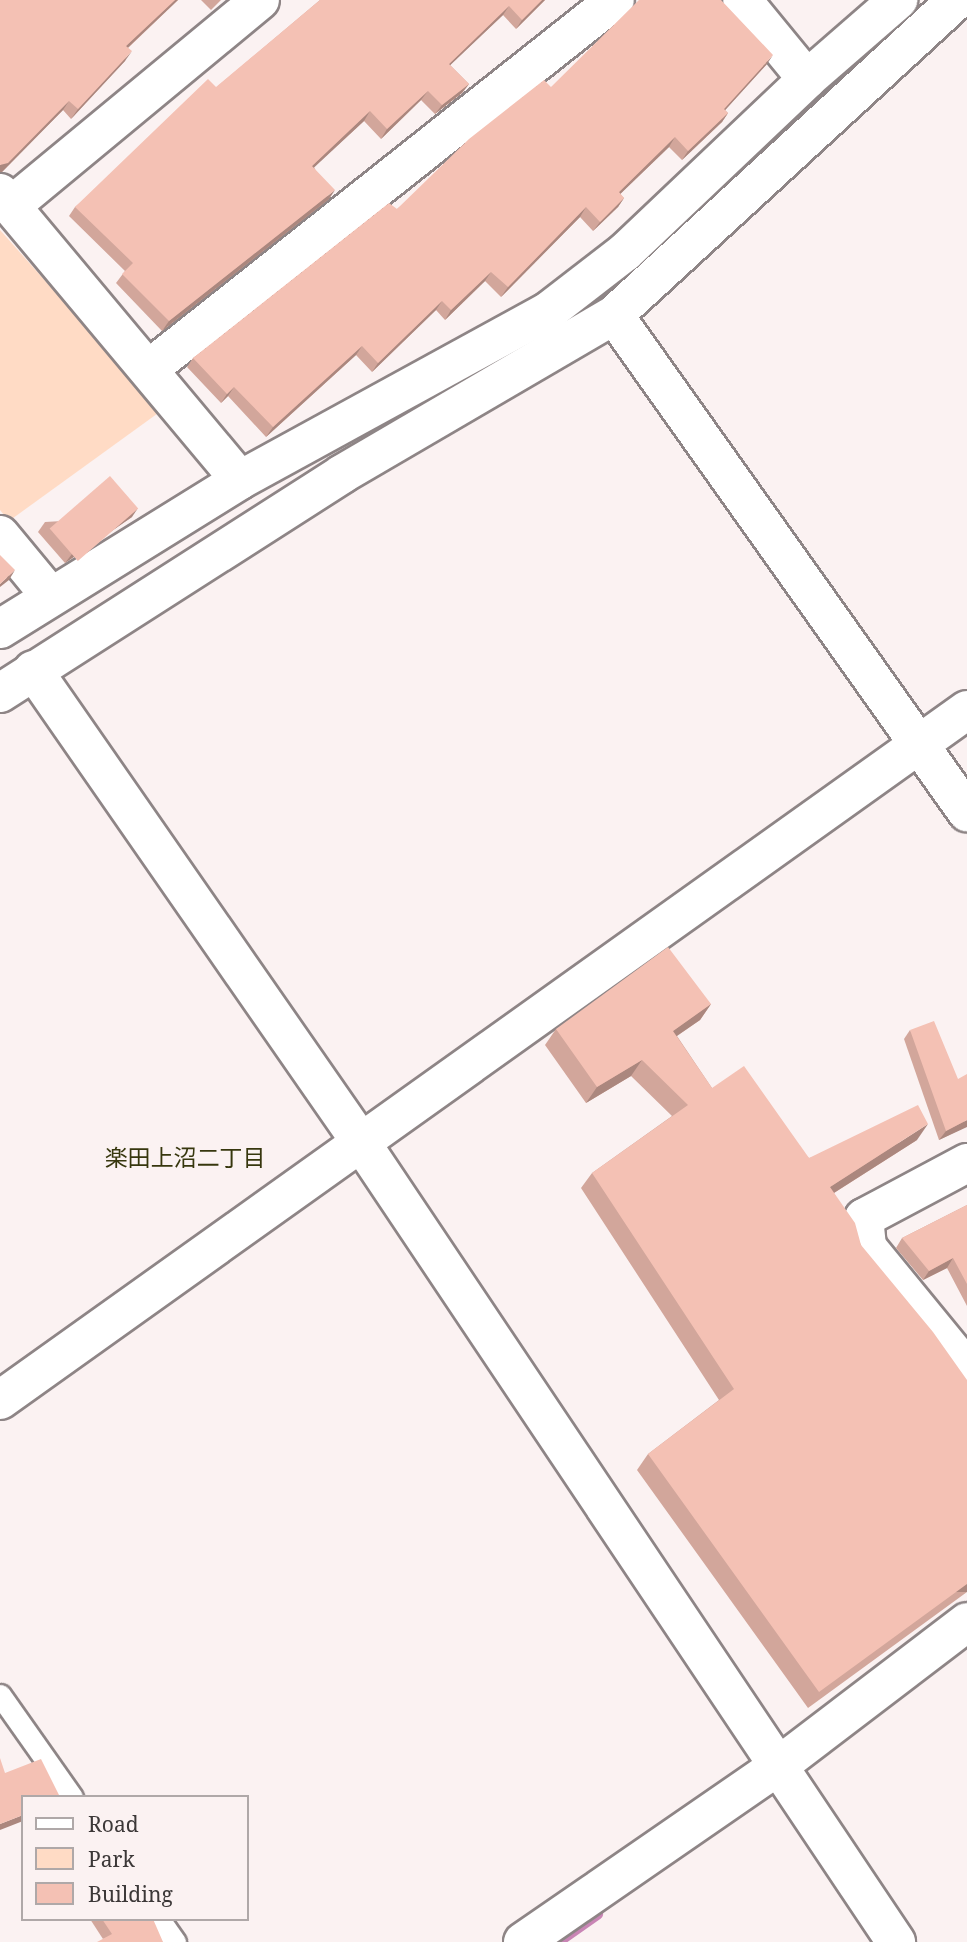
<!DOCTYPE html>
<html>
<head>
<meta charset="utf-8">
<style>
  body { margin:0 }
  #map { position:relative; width:967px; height:1942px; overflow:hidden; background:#fbf2f2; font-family:"Noto Serif","Noto Sans JP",serif }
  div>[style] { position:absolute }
  .green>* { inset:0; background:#ffdbc5 }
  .stream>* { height:12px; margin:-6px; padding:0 6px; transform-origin:6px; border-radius:6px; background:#c985b5 }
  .roads { filter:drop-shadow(2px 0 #8e8586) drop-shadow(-2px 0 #8e8586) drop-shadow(0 2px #8e8586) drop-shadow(0 -2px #8e8586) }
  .lane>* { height:21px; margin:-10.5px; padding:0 10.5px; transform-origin:10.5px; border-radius:10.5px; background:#fff }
  .street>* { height:38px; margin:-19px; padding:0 19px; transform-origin:19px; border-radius:19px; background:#fff }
  .secondary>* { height:38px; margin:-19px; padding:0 19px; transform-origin:19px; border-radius:19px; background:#fff }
  .wall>* { inset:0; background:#d2a69b }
  .shaded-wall>* { inset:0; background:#ab877e; transform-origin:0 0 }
  .building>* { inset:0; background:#f4c1b4; transform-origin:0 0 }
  span { translate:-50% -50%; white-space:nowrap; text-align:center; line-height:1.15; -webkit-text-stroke:6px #fbf2f2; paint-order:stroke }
  .neighbourhood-label { font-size:23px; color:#37370e }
  .legend { position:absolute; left:21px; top:1795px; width:228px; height:126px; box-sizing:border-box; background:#fbf2f2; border:2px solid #afa8a8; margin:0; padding:9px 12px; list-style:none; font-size:21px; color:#3c3838 }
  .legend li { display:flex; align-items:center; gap:14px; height:35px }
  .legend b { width:35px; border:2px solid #afa8a8 }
</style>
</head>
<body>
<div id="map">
  <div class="green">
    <div style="clip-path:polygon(0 230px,161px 411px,9px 521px,0 510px)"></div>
  </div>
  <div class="stream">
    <div style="left:557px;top:1942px;width:49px;rotate:-35deg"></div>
  </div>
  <div class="roads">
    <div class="lane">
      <div style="left:0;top:1695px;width:125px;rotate:54.8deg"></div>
      <div style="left:159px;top:1919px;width:28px;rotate:55deg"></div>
    </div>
    <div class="street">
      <div style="left:807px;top:79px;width:121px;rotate:-41deg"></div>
      <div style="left:0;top:193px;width:374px;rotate:50.1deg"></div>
      <div style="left:11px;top:206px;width:323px;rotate:-39.6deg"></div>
      <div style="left:614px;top:315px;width:610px;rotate:54.62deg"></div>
      <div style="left:149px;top:369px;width:594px;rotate:-38.37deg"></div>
      <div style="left:0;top:535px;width:75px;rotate:50.4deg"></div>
      <div style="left:0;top:629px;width:282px;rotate:-31.8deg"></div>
      <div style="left:240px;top:480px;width:354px;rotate:-28.7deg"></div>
      <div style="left:550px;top:310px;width:95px;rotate:-37.7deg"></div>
      <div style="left:625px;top:252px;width:251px;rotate:-43.5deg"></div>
      <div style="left:807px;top:79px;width:102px;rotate:-129.4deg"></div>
      <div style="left:33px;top:670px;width:573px;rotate:55.23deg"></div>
      <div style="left:360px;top:1141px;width:964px;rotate:56.21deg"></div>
      <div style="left:0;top:693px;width:406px;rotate:-32.6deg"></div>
      <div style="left:342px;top:474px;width:315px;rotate:-30.3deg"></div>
      <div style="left:614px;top:315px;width:466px;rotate:-42.6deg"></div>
      <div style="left:967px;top:1163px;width:117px;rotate:151.9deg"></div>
      <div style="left:864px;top:1218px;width:29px;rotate:84deg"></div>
      <div style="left:867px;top:1247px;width:158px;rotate:50.7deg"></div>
      <div style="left:523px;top:1942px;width:308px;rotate:-34.6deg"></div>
      <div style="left:777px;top:1767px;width:239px;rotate:-37.3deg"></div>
    </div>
    <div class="secondary">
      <div style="left:0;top:1400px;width:1188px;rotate:-35.51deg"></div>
    </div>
  </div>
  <div class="wall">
    <div style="clip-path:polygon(0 0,178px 0,128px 48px,125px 61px,71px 119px,63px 110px,2px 172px)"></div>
    <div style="clip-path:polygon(201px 0,221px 0,211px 10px)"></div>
    <div style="clip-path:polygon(320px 0,545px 0,516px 29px,503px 15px,450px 65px,469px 84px,462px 93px,435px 114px,421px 100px,381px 139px,364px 121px,314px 167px,329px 199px,162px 331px,116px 283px,125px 271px,69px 216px,75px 207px)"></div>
    <div style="clip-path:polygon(767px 64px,725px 110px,728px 113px,722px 122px,682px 160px,669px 147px,620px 194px,624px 198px,618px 207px,593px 231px,580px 217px,501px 297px,485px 281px,445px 320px,436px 310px,372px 372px,356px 355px,266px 437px,228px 396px,221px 403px,187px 367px,193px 358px,397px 209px,551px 87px)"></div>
    <div style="clip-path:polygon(132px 517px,65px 563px,38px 532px,45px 522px)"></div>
    <div style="clip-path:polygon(711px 1004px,700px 1020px,677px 1036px,712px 1088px,809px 1158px,917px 1140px,834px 1193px,861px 1245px,967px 1592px,808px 1708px,637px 1470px,648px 1454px,719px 1400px,581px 1188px,592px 1173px,672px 1116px,631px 1076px,586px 1103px,545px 1045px,556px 1029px)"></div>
    <div style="clip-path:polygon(910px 1030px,967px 1126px,939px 1140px,904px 1039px)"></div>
    <div style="clip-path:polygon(967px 1205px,967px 1306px,947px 1268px,923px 1280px,896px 1248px,902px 1238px)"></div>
    <div style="clip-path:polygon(90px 1919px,153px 1919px,103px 1939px)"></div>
  </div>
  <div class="shaded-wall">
    <div style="clip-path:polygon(175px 0,178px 0,120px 55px,126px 46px)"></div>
    <div style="clip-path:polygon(542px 0,545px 0,516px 29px,522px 20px)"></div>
    <div style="clip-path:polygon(509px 6px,503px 15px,442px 73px,449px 64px)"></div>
    <div style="clip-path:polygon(132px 51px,125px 61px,71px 119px,78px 109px)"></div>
    <div style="clip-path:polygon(773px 55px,767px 64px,718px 118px,724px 109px)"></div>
    <div style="clip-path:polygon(469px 84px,462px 93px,435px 114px,442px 105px)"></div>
    <div style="clip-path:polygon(428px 91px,421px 100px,381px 139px,387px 129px)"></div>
    <div style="clip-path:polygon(69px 101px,63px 110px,2px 172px,0 172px,0 165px)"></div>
    <div style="clip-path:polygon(370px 111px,364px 121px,306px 175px,312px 166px)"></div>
    <div style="clip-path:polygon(728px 113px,722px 122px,682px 160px,688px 151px)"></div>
    <div style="clip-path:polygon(675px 137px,669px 147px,612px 202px,619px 192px)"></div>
    <div style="clip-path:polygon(335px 190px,329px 199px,162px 331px,169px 321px)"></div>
    <div style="clip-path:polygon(624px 198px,618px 207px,593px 231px,600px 222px)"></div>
    <div style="clip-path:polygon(586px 207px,580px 217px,501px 297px,508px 287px)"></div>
    <div style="clip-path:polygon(491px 272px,485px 281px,445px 320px,451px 310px)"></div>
    <div style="clip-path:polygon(442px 301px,436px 310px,372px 372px,378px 363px)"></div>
    <div style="clip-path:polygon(362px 346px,356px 355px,266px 437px,273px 427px)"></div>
    <div style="clip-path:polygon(234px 387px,228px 396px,221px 403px,227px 394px)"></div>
    <div style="clip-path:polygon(138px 508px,132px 517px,65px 563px,72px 554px)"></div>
    <div style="clip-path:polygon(15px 570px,9px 580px,0 587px,0 584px)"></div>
    <div style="clip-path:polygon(711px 1004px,700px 1020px,662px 1046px,673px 1031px)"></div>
    <div style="clip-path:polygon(642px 1060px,631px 1076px,586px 1103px,597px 1087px)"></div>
    <div style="clip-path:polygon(967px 1120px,967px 1127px,939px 1140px,946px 1131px)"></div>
    <div style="clip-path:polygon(928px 1124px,917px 1140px,818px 1203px,830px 1187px)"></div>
    <div style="clip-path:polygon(953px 1258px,947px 1268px,923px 1280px,929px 1271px)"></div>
    <div style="left:967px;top:1584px;width:8px;height:183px;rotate:90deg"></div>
    <div style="clip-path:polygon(23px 1815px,23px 1821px,0 1830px,0 1824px)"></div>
  </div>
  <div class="building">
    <div style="clip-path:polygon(0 0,175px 0,126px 46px,132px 51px,78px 109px,69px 101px,8px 163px,0 165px)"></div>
    <div style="clip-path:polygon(320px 0,542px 0,522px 20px,509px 6px,449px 64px,469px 84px,442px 105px,428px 91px,387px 129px,370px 111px,312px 166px,335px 190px,169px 321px,122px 274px,133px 263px,75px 207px,208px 79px,216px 87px)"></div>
    <div style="clip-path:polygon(639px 0,721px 0,773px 55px,724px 109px,728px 113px,688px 151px,675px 137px,619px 192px,624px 198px,600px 222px,586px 207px,508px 287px,491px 272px,451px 310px,442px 301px,378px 363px,362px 346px,273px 427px,234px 387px,227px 394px,193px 358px,389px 203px,397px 209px,469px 139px,544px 80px,551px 87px)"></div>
    <div style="left:110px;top:476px;width:43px;height:80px;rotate:49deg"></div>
    <div style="clip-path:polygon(0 555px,15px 570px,0 584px)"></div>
    <div style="clip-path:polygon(668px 947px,711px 1004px,673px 1031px,712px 1088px,744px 1066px,809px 1158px,918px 1105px,928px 1124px,830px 1187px,855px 1223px,861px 1245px,933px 1332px,967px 1380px,967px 1584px,819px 1692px,648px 1454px,734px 1389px,592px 1173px,688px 1105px,642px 1060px,597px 1087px,556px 1029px)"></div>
    <div style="clip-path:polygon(934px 1021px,958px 1079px,967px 1074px,967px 1120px,946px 1131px,910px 1030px)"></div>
    <div style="clip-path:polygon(967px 1205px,967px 1284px,953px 1258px,929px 1271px,902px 1238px)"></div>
    <div style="clip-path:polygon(0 1758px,5px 1773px,41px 1759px,60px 1797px,23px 1797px,23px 1815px,0 1824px)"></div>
    <div style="clip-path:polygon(102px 1919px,153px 1919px,163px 1942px,97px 1942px,112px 1934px)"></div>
  </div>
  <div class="neighbourhood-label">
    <span style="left:185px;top:1157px">楽田上沼二丁目</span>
  </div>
  <ul class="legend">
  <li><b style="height:9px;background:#fff"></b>Road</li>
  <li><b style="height:19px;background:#ffdbc5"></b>Park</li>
  <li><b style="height:19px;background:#f4c1b4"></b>Building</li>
  </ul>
</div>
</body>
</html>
